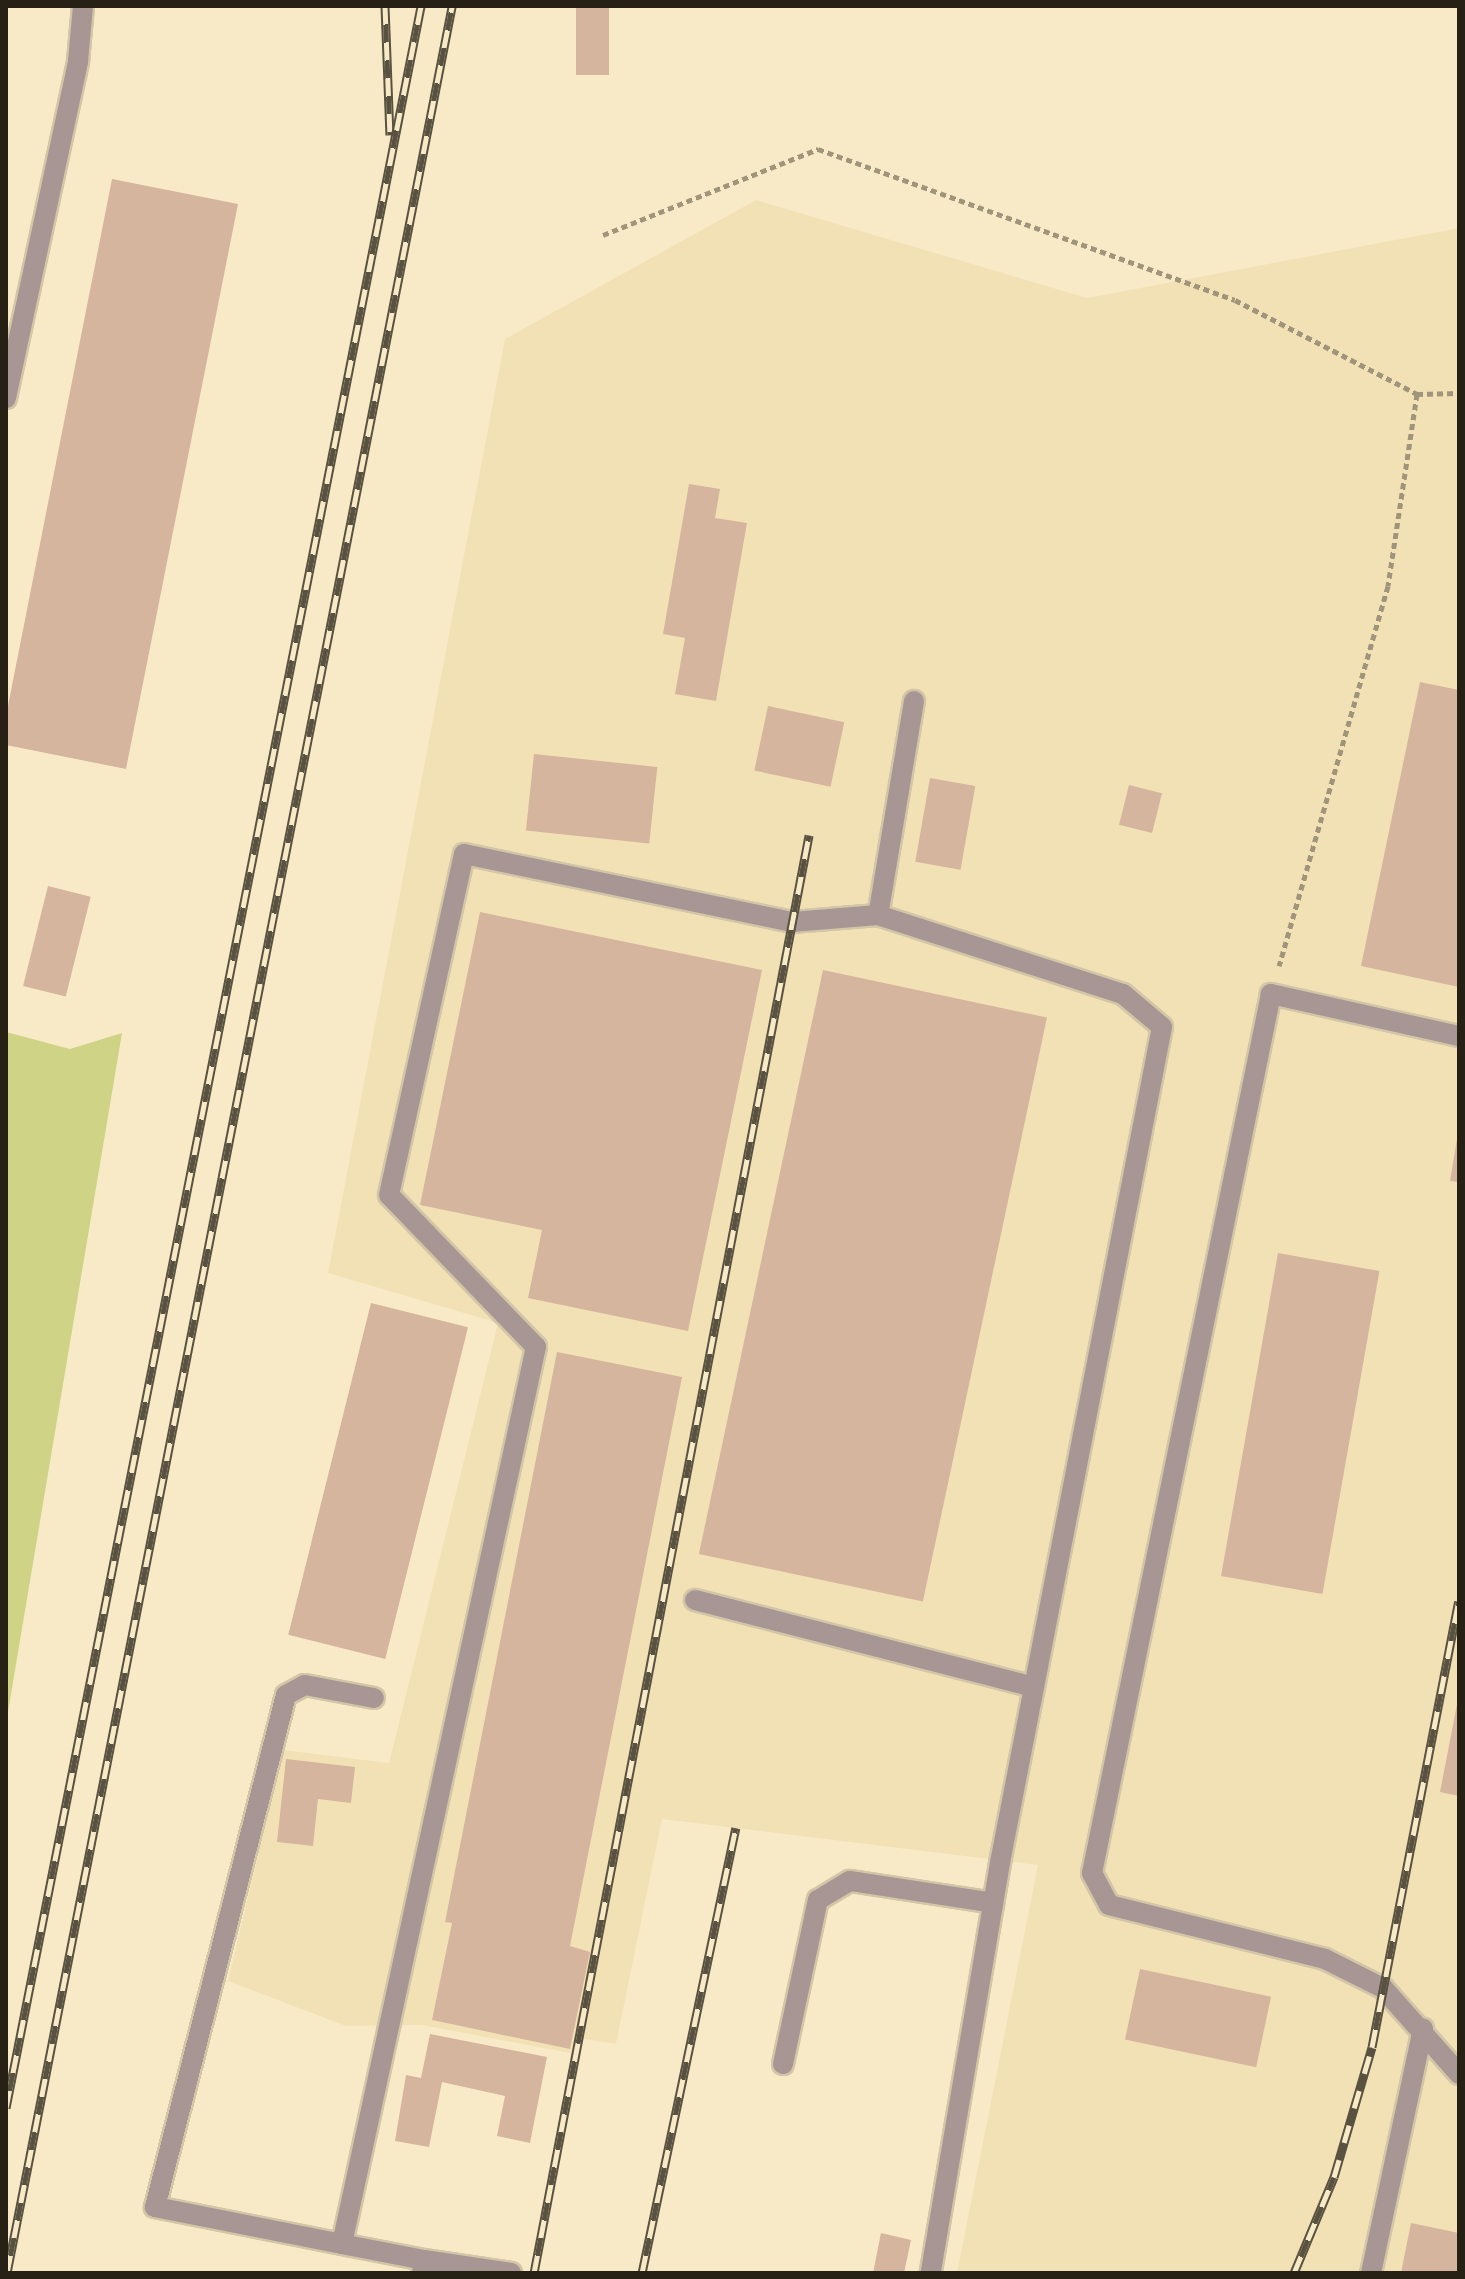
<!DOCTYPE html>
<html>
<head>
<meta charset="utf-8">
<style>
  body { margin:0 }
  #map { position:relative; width:1465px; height:2279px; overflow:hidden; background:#f9eac7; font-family:"Noto Sans",sans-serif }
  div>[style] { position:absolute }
  .built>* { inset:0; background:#f3e1b6 }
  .green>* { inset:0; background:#ced386 }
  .building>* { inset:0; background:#d5b59d; transform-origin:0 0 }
  .path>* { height:5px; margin-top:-2.5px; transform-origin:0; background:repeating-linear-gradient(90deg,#a0957b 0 6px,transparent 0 10px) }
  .roads { filter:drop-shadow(2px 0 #d3c6a7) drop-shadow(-2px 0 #d3c6a7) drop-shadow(0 2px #d3c6a7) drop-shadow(0 -2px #d3c6a7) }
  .lane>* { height:20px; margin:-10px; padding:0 10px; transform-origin:10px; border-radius:10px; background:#a89695 }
  .rail>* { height:9px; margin-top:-4.5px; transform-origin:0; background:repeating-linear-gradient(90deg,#f9eac7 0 18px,#595240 0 36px); box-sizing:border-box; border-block:2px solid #595240 }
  span { translate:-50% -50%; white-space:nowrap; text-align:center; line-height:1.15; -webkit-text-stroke:7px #f9eac7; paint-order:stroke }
  .frame { position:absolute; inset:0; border:8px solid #262114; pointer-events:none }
</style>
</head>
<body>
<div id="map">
  <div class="built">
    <div style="clip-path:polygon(756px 200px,1087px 298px,1459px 228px,1459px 2273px,957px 2273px,1038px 1865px,662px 1819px,616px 2044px,578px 2038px,570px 2053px,422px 2025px,346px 2026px,228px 1981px,283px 1750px,389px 1763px,498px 1323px,328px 1273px,505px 339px)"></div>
  </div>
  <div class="green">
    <div style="clip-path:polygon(6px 1032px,70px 1049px,122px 1033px,6px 1724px)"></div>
  </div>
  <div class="building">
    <div style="left:576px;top:6px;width:33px;height:69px"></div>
    <div style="clip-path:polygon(112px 179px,238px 204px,126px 769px,6px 745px,6px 716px)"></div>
    <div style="clip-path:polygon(689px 484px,720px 489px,715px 518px,747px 523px,716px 701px,675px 694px,685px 638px,663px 634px)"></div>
    <div style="clip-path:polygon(1420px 682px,1459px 690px,1459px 987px,1361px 966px)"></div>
    <div style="left:768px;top:706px;width:78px;height:66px;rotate:12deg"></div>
    <div style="left:534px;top:754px;width:124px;height:77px;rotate:6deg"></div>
    <div style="left:930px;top:778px;width:46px;height:85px;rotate:10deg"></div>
    <div style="left:1129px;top:785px;width:34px;height:41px;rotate:14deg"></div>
    <div style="left:48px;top:886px;width:44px;height:103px;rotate:14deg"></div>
    <div style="clip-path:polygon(480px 912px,762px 970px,688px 1331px,528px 1298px,542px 1230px,420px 1205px)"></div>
    <div style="left:823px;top:970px;width:229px;height:597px;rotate:12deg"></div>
    <div style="clip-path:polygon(1457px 1139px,1459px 1140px,1459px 1182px,1450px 1181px)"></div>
    <div style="left:1278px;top:1253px;width:103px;height:328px;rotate:10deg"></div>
    <div style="left:371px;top:1303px;width:100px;height:342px;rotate:14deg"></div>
    <div style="clip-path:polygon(557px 1352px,682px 1377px,570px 1946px,590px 1952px,570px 2049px,432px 2020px,452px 1923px,445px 1922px)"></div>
    <div style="clip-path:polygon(1459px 1694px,1459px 1796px,1440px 1792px)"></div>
    <div style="clip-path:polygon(286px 1759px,355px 1767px,351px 1803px,318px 1799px,313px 1846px,277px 1842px)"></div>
    <div style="left:1140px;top:1969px;width:134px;height:72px;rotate:12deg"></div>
    <div style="clip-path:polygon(430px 2034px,547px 2057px,530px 2143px,497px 2136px,505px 2096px,442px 2082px,429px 2147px,395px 2141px,406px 2075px,421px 2078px)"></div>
    <div style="clip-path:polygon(1411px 2223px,1459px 2233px,1459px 2273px,1401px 2273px)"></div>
    <div style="clip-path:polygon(881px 2233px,911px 2240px,904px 2273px,873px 2273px)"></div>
  </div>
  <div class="path">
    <div style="left:603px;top:235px;width:232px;rotate:-21.8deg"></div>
    <div style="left:818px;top:149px;width:443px;rotate:19.9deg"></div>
    <div style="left:1235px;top:300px;width:205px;rotate:27.3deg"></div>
    <div style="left:1417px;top:394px;width:194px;rotate:98.6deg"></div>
    <div style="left:1388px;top:586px;width:395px;rotate:106deg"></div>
    <div style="left:1417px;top:394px;width:42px;rotate:-1.4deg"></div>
  </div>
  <div class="roads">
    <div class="lane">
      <div style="left:6px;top:398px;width:345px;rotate:-77.9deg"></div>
      <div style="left:78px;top:61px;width:55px;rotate:-84.8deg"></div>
      <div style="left:914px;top:701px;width:217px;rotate:99.5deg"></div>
      <div style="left:878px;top:915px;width:257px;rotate:17.9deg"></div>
      <div style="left:1123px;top:994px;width:51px;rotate:40.2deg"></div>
      <div style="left:1162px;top:1027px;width:852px;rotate:100.97deg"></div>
      <div style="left:1000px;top:1863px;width:416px;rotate:99.6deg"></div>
      <div style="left:1459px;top:1036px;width:193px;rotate:-167.4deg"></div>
      <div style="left:1271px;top:994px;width:897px;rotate:101.51deg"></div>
      <div style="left:1092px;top:1873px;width:36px;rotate:62deg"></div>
      <div style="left:1109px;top:1905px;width:223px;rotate:14deg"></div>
      <div style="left:1325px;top:1959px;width:65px;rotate:26.6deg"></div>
      <div style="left:1383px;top:1988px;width:115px;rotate:48.5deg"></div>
      <div style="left:695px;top:1600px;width:350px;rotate:14.4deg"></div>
      <div style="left:783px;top:2064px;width:168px;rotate:-78deg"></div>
      <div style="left:818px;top:1900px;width:37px;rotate:-31deg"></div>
      <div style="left:850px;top:1881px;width:145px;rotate:8.7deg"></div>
      <div style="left:342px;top:2244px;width:191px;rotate:-168.8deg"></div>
      <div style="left:155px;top:2207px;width:528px;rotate:-75.65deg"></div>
      <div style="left:286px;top:1695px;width:21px;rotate:-28deg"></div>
      <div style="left:305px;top:1685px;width:70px;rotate:10.7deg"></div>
      <div style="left:424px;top:2260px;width:84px;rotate:-169deg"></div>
      <div style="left:342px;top:2244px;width:918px;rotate:-77.8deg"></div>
      <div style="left:536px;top:1347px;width:211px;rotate:-134deg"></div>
      <div style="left:389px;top:1195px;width:349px;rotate:-77.6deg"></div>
      <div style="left:464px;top:854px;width:335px;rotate:11.7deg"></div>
      <div style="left:792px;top:922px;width:86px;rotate:-4.7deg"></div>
      <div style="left:422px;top:2273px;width:13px;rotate:-81deg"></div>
      <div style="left:424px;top:2260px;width:88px;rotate:8.5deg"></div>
      <div style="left:1371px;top:2273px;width:250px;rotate:-78deg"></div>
    </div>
  </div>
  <div class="rail">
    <div style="left:385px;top:6px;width:129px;rotate:87.8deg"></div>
    <div style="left:6px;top:2108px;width:2143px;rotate:-78.83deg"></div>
    <div style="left:7px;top:2273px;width:2310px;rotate:-78.89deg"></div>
    <div style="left:534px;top:2273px;width:1464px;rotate:-79.17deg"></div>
    <div style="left:642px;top:2273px;width:455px;rotate:-78.1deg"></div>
    <div style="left:1294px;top:2273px;width:104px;rotate:-67.4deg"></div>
    <div style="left:1334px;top:2177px;width:135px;rotate:-73.7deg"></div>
    <div style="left:1372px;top:2047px;width:454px;rotate:-79deg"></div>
  </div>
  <div class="frame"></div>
</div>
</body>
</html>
